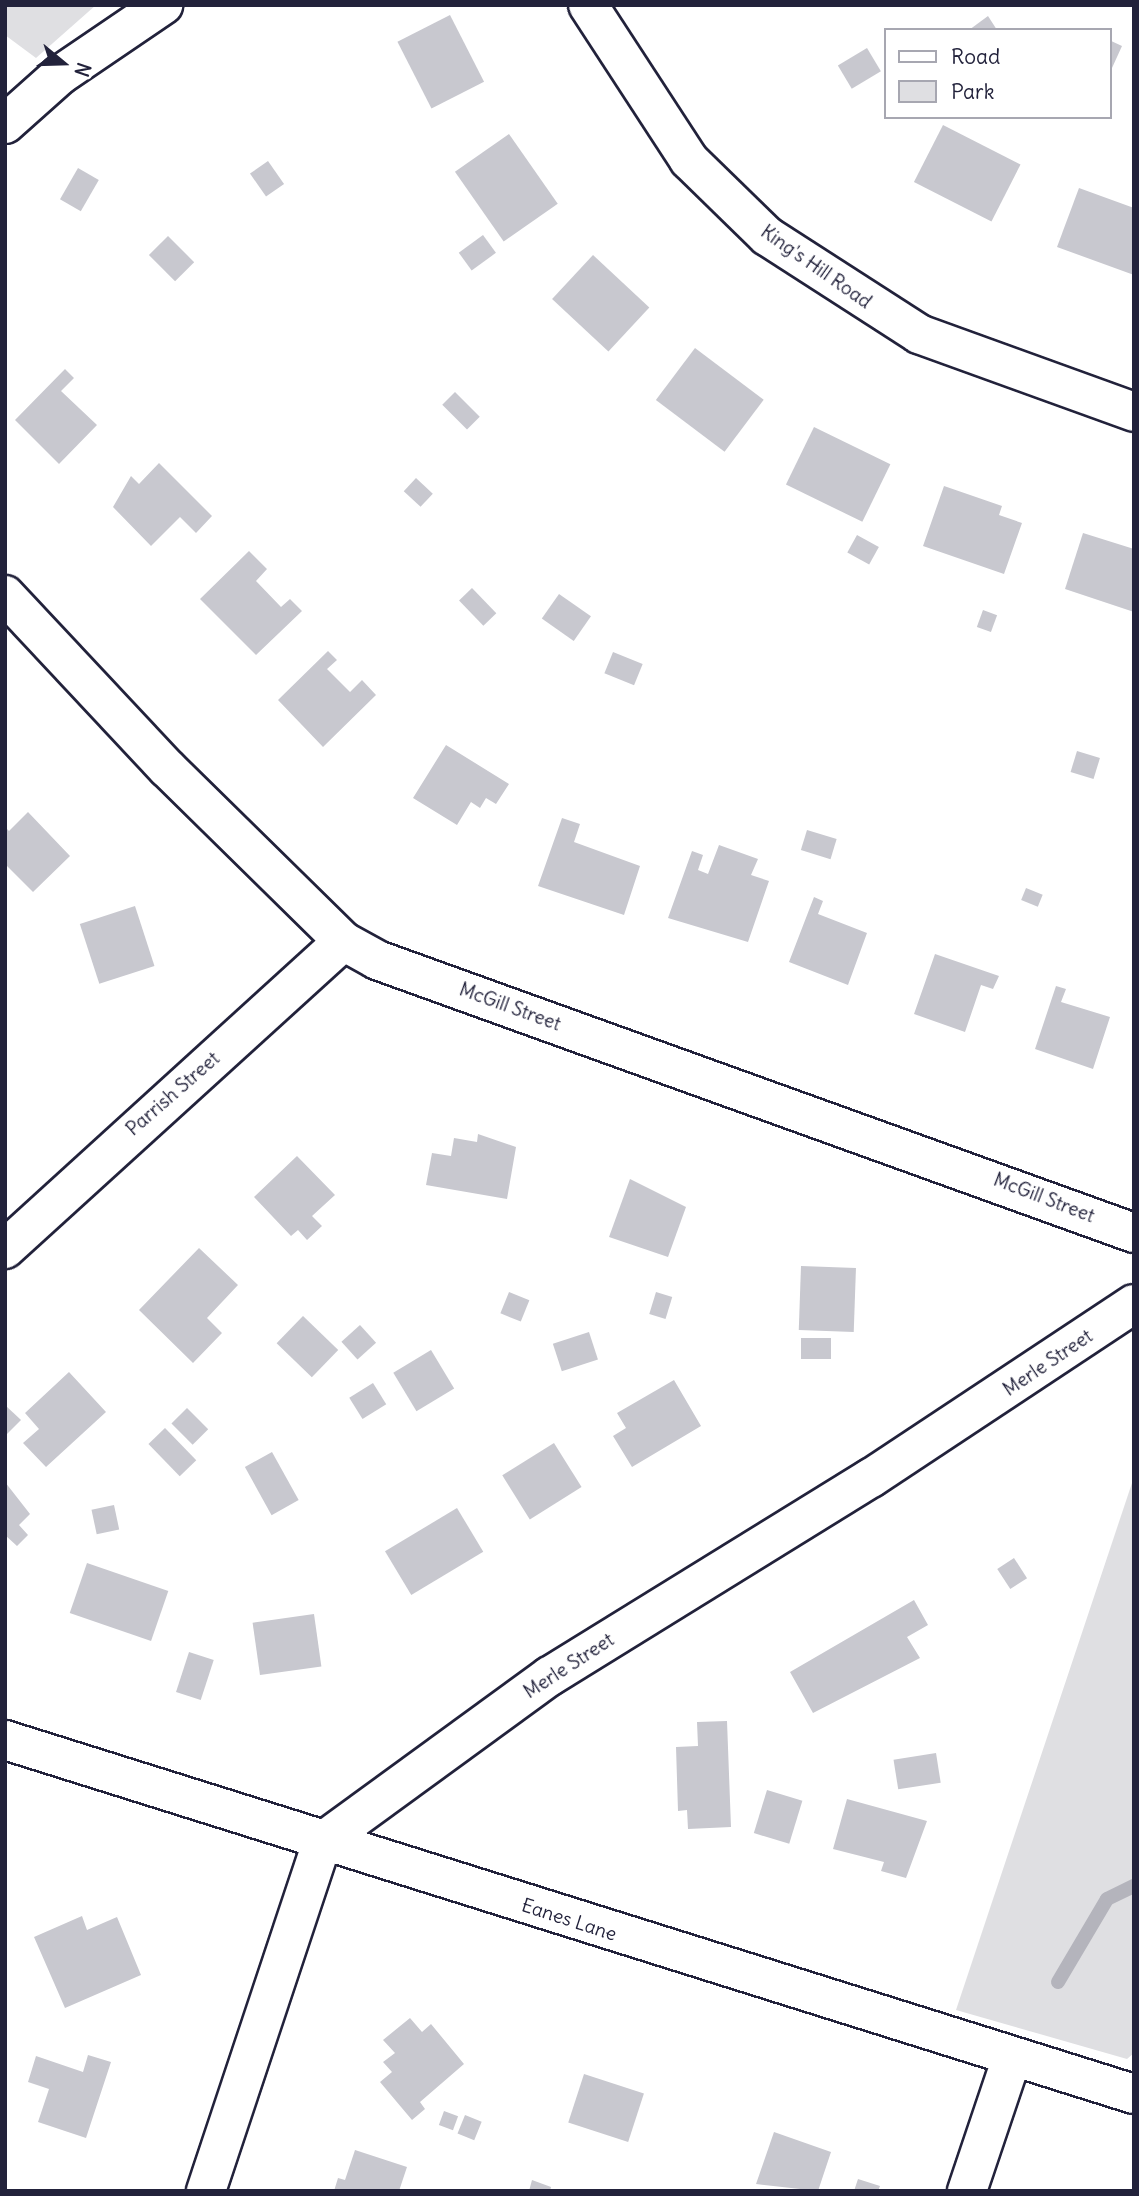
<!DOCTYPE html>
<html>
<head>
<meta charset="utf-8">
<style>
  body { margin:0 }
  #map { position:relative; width:1139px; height:2196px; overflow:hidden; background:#fff; font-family:Delius,sans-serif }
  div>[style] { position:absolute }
  .green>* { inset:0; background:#dfdfe2 }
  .stream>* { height:14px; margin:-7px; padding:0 7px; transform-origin:7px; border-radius:7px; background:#b4b4bc }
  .building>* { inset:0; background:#c8c8cf; transform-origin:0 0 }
  .roads { filter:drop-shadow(2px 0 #22223b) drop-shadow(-2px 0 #22223b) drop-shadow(0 2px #22223b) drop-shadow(0 -2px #22223b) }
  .street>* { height:38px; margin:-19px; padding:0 19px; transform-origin:19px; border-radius:19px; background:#fff }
  .secondary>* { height:38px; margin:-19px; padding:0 19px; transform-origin:19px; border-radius:19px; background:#fff }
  span { translate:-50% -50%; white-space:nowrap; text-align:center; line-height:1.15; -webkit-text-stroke:5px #fff; paint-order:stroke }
  .street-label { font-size:19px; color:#22223b }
  .frame { position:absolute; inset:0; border:7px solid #22223b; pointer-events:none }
  .legend { position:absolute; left:884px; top:28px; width:228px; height:91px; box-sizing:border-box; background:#fff; border:2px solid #a7a7b1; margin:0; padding:9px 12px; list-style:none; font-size:21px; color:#22223b }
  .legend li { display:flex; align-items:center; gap:14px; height:35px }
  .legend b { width:35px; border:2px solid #a7a7b1 }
  .north { position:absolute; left:28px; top:28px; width:70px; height:70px; -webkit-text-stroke:5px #fff; paint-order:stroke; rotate:109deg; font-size:19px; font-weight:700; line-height:28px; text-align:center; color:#22223b }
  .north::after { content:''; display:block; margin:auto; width:24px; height:32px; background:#22223b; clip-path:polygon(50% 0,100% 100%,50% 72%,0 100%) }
</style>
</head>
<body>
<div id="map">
  <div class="green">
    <div style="clip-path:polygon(5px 5px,96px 5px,36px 58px,5px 35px)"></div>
    <div style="clip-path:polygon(1134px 1477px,1134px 2053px,1127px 2059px,956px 2010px)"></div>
  </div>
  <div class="stream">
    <div style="left:1058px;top:1982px;width:96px;rotate:-59.4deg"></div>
    <div style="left:1107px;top:1899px;width:30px;rotate:-26deg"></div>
  </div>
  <div class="building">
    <div style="left:450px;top:15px;width:75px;height:59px;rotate:63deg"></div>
    <div style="clip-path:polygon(988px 16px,997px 30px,969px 30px)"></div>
    <div style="clip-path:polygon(1109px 40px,1122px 46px,1112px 68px,1109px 67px)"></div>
    <div style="left:867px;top:48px;width:27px;height:34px;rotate:59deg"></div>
    <div style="left:943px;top:125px;width:87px;height:64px;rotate:27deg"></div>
    <div style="left:509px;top:134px;width:85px;height:66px;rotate:55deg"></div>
    <div style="left:268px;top:161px;width:28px;height:22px;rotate:55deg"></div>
    <div style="left:78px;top:168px;width:24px;height:36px;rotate:30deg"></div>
    <div style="clip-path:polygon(1079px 188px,1134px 208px,1134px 275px,1057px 247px)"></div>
    <div style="left:483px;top:235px;width:22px;height:30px;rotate:54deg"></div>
    <div style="left:168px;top:236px;width:37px;height:27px;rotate:45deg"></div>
    <div style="left:593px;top:255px;width:77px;height:60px;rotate:43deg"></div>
    <div style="left:695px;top:348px;width:86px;height:65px;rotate:37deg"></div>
    <div style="clip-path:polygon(65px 369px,74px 378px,61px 391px,97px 425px,59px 464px,15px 420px)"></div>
    <div style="left:455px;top:392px;width:35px;height:18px;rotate:45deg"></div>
    <div style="left:814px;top:427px;width:85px;height:64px;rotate:26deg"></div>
    <div style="clip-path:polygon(159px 463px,212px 516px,196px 533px,180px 517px,151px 546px,113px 507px,131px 476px,139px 484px)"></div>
    <div style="left:416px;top:478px;width:23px;height:18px;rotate:43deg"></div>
    <div style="clip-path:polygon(944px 486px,1002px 506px,999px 515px,1022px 523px,1004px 574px,923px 546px)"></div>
    <div style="clip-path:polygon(1083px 533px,1134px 549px,1134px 612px,1065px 589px)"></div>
    <div style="left:857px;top:535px;width:25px;height:20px;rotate:29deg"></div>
    <div style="clip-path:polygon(249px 551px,267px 569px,256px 581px,281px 607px,290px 599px,302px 611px,256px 655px,200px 599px)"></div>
    <div style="left:472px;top:588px;width:35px;height:18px;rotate:46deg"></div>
    <div style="left:559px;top:594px;width:39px;height:30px;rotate:35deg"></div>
    <div style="left:983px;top:610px;width:15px;height:18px;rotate:20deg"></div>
    <div style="clip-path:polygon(328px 651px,337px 660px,327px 669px,350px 692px,362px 680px,376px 695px,323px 747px,278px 700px)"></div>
    <div style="left:613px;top:652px;width:32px;height:23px;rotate:22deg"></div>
    <div style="clip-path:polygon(446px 745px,509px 784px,496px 804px,486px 798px,480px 808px,471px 802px,457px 825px,413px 798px)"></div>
    <div style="left:1077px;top:751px;width:24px;height:22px;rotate:17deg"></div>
    <div style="clip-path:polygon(28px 812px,70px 856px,33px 892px,5px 864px,5px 827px,9px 831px)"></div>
    <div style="clip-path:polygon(562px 818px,580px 824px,574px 842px,640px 866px,624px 915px,538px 886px)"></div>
    <div style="left:807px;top:830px;width:31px;height:21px;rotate:17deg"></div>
    <div style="clip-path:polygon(719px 845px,758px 859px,751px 875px,769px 881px,748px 942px,668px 918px,692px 851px,703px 855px,698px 870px,708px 874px)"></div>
    <div style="left:1026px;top:888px;width:18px;height:13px;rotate:22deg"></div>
    <div style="clip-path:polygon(814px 897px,823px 901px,818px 914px,867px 933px,848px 985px,789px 962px)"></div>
    <div style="left:135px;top:906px;width:63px;height:58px;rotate:72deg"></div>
    <div style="clip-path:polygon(935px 954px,999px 976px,993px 989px,981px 985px,965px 1032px,914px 1014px)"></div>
    <div style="clip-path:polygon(1056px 986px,1066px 989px,1061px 1002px,1110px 1017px,1093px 1069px,1035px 1049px)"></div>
    <div style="clip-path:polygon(478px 1134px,516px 1147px,507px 1199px,426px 1185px,432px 1153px,451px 1156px,454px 1138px,477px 1142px)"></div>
    <div style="clip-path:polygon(297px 1156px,335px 1195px,312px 1216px,322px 1226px,307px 1240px,298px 1230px,291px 1236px,254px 1197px)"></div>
    <div style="clip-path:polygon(630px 1179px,686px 1207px,668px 1257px,609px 1237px)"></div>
    <div style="clip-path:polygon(199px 1248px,238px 1285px,207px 1318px,222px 1333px,193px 1363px,139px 1310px)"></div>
    <div style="left:801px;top:1266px;width:55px;height:64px;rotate:2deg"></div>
    <div style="left:509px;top:1292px;width:22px;height:23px;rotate:22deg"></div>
    <div style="left:656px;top:1292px;width:17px;height:23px;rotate:17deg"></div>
    <div style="left:303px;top:1316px;width:49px;height:38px;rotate:44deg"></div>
    <div style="left:360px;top:1325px;width:24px;height:25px;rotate:48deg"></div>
    <div style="left:589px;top:1332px;width:29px;height:38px;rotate:72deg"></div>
    <div style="left:801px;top:1338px;width:30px;height:21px"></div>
    <div style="left:431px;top:1350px;width:45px;height:44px;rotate:59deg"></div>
    <div style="clip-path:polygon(69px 1372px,106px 1412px,46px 1467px,23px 1443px,39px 1429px,25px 1413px)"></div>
    <div style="clip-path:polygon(674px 1380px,701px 1426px,632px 1467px,613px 1436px,626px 1428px,617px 1413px)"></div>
    <div style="left:373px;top:1383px;width:25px;height:28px;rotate:58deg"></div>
    <div style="clip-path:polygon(5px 1405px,21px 1420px,5px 1436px)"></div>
    <div style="left:187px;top:1408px;width:30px;height:22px;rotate:45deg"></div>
    <div style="left:165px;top:1428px;width:45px;height:23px;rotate:46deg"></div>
    <div style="left:554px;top:1443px;width:52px;height:61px;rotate:58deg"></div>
    <div style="left:272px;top:1452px;width:55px;height:31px;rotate:61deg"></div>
    <div style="clip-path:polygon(5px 1482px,30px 1514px,19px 1525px,28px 1535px,17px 1546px,5px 1535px)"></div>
    <div style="left:114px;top:1505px;width:25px;height:23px;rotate:78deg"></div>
    <div style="left:457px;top:1508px;width:51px;height:84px;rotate:59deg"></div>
    <div style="left:1014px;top:1558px;width:24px;height:20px;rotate:57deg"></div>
    <div style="left:87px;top:1563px;width:86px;height:53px;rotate:19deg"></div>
    <div style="clip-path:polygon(914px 1600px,928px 1625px,907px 1637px,920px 1658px,813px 1713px,790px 1672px)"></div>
    <div style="left:314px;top:1614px;width:53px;height:62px;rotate:82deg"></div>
    <div style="left:189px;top:1652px;width:26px;height:42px;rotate:18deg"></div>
    <div style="clip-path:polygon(727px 1721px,731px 1827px,688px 1829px,687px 1810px,678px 1811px,676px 1747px,698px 1746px,697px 1722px)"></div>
    <div style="left:936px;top:1753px;width:30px;height:43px;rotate:81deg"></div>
    <div style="left:767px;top:1790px;width:37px;height:45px;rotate:17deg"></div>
    <div style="clip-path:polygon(847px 1799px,927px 1821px,906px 1878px,881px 1871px,884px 1862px,833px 1849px)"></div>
    <div style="clip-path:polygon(82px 1916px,87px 1930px,117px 1917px,141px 1975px,65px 2008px,34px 1937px)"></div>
    <div style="clip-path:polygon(410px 2018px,422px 2032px,431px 2024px,464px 2064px,420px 2102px,425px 2109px,412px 2120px,380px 2082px,392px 2072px,383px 2062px,395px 2053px,383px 2040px)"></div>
    <div style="clip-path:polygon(88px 2055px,111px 2062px,86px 2138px,38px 2122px,49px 2089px,28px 2082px,36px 2056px,83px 2072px)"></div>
    <div style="left:584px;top:2074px;width:63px;height:51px;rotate:18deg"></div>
    <div style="left:444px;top:2111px;width:15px;height:15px;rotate:20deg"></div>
    <div style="left:465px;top:2115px;width:18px;height:20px;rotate:22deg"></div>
    <div style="clip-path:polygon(774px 2132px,831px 2152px,818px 2191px,756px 2184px)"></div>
    <div style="clip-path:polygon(355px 2150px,407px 2167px,399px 2191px,334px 2191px,338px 2178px,345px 2180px)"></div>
    <div style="clip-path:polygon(858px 2179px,880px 2186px,878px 2191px,854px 2191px)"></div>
    <div style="clip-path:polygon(532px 2180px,551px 2187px,550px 2191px,529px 2191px)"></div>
  </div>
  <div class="roads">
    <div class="street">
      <div style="left:588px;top:5px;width:185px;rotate:56.9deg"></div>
      <div style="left:689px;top:160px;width:109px;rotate:44.3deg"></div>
      <div style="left:767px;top:236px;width:181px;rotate:32.8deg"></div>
      <div style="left:919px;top:334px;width:229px;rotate:19.9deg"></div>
      <div style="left:5px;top:124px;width:74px;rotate:-41.7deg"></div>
      <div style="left:60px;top:75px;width:125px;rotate:-34.2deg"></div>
      <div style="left:5px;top:595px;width:237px;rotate:46.9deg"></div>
      <div style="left:167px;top:768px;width:247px;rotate:44.5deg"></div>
      <div style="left:343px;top:941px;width:39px;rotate:29deg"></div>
      <div style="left:377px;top:960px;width:805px;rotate:19.83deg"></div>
      <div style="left:5px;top:1249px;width:457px;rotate:-42.3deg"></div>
      <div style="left:206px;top:2191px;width:368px;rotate:-71.6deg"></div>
      <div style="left:322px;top:1842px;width:282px;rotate:-36.1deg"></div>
      <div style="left:550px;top:1676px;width:377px;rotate:-31.7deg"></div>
      <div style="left:871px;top:1478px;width:315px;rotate:-33.5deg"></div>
    </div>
    <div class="secondary">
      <div style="left:5px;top:1740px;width:1183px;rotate:17.41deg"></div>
      <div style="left:967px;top:2191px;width:138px;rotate:-71.4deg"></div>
    </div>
  </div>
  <div class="street-label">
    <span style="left:816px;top:267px;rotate:35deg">King's Hill Road</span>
    <span style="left:510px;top:1007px;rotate:20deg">McGill Street</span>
    <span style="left:173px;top:1094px;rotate:-41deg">Parrish Street</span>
    <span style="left:1044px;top:1198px;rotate:21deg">McGill Street</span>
    <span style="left:1048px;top:1363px;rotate:-34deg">Merle Street</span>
    <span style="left:569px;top:1666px;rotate:-33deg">Merle Street</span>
    <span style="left:569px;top:1920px;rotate:18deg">Eanes Lane</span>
  </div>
  <div class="frame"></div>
  <ul class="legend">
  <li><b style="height:9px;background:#fff"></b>Road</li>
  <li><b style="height:19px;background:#dfdfe2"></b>Park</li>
  </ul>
  <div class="north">N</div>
</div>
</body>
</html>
